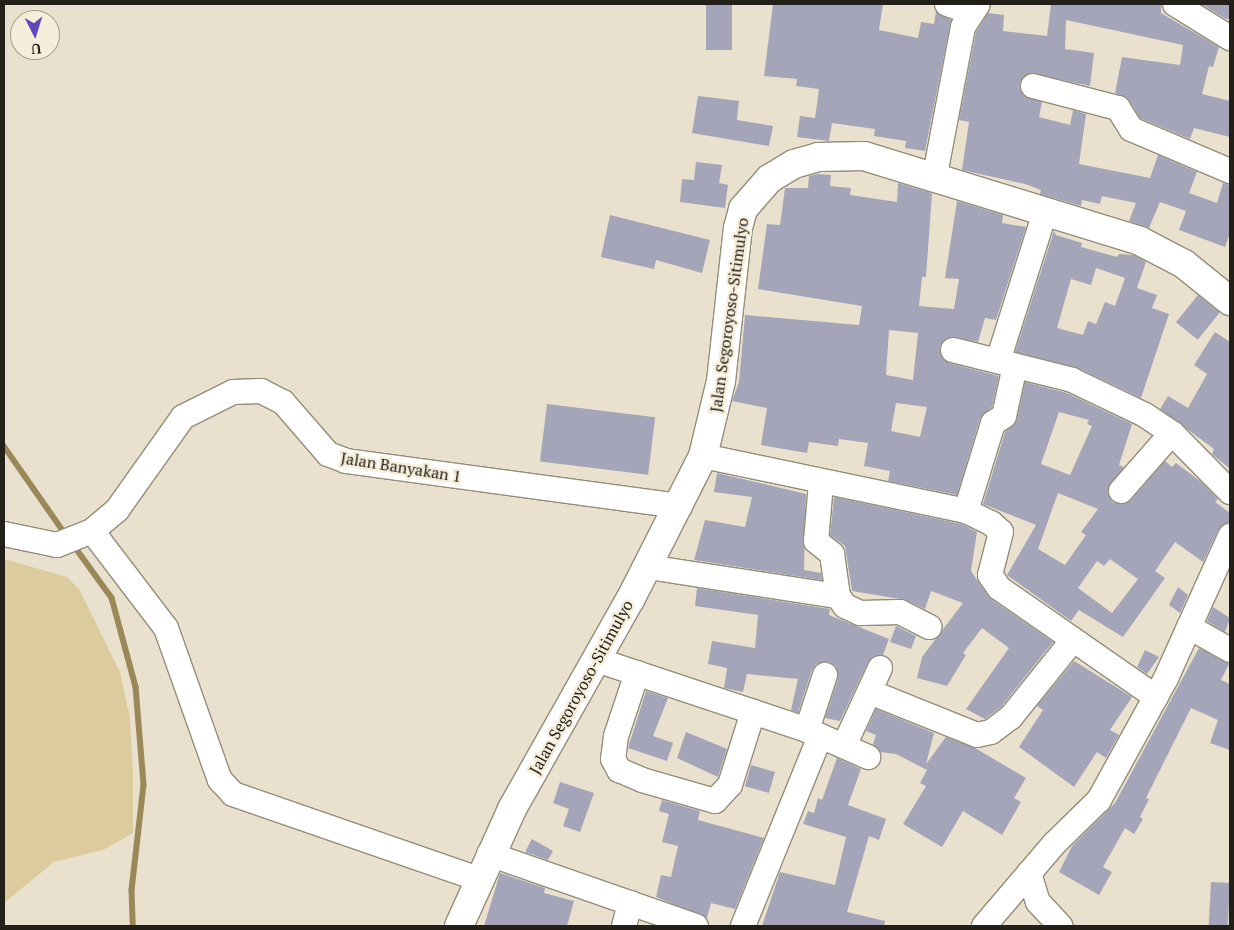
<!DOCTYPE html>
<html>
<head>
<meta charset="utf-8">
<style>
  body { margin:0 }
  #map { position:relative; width:1234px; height:930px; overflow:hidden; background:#e9e1cd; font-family:"PT Serif",serif }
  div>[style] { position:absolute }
  .green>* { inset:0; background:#dccb9c }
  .stream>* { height:5.5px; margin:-2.75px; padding:0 2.75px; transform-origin:2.75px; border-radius:2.75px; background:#9a8859 }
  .building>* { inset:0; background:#a5a5b9; transform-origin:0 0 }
  .roads { filter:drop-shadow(1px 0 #948d79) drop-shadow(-1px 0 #948d79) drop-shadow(0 1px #948d79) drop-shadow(0 -1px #948d79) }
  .minor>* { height:24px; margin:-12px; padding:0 12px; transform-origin:12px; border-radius:12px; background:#fff }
  .major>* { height:28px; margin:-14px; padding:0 14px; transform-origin:14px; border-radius:14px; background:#fff }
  span { translate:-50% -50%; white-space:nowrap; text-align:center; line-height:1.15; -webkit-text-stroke:5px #f6eeda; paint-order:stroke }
  .street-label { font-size:16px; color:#232019 }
  .frame { position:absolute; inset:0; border:5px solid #232019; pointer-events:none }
  .north { position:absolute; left:10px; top:10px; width:50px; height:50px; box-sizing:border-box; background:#f6eeda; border:1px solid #a29c8d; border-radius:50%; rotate:175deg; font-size:14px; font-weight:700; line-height:20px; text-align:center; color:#232019 }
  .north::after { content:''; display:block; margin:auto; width:18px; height:22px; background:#5e47bf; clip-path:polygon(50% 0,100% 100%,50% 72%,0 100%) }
</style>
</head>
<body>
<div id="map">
  <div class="green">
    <div style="clip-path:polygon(4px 559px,67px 577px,79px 589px,120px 672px,130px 719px,133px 773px,133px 833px,103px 850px,54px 862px,4px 903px)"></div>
  </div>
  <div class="stream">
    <div style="left:4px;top:446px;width:101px;rotate:55.1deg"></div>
    <div style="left:78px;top:551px;width:58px;rotate:54.1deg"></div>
    <div style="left:112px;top:598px;width:92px;rotate:74.9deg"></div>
    <div style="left:136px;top:687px;width:98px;rotate:85.3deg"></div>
    <div style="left:144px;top:785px;width:106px;rotate:96.5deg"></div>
    <div style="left:132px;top:890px;width:36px;rotate:88deg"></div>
  </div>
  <div class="building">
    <div style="left:706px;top:4px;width:26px;height:46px"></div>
    <div style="clip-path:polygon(773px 4px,883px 4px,879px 30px,918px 38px,921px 22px,934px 24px,936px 11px,951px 20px,925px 151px,905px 148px,906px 141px,874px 136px,875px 129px,832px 123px,829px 141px,797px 137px,800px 116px,815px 118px,819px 89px,796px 86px,797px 79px,764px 76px)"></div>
    <div style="clip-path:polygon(1051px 4px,1161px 4px,1161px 13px,1219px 47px,1213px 67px,1209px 66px,1202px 94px,1230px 101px,1230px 137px,1194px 128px,1190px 139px,1140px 118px,1129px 100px,1115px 93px,1122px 57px,1180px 65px,1183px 45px,1066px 20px,1065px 49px,1094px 53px,1090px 86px,1030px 73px,1023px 77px,1020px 89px,1024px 96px,1042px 102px,1039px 117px,1070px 125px,1073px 110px,1086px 114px,1079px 164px,1150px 178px,1158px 155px,1197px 172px,1189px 193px,1217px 203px,1223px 183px,1230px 185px,1230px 233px,1225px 247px,1179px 230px,1186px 211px,1160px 202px,1149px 228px,1129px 221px,1136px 203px,1102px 196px,1100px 204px,1082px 200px,1081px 206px,1040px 194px,1041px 190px,1025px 184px,962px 170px,969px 122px,959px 120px,976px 32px,988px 13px,1004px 15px,1003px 31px,1047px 36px)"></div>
    <div style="clip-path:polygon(1201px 4px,1230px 4px,1230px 19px,1226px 19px)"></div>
    <div style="clip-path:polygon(698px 96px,739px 101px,737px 120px,773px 126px,769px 146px,692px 133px)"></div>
    <div style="clip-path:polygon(696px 162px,722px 165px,719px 183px,728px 185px,725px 208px,680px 202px,682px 179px,694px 180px)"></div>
    <div style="clip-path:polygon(evenodd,817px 174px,831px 175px,830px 186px,851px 188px,850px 195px,897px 202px,898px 183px,932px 193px,926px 277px,922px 277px,919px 306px,954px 309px,959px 279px,945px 278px,957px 201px,1003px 215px,1002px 223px,1026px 227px,996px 320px,985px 318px,978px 342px,950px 337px,940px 346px,940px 354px,949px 363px,999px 376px,992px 407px,980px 419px,957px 495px,888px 481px,890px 471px,864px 466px,868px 443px,839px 439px,838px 446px,809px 442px,807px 453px,761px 445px,767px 408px,732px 401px,739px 382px,745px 315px,859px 325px,862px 306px,758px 289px,767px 224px,780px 225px,785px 188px,808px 188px,809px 176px,817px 174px,889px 330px,918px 333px,913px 380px,886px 375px,889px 330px,817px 174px,896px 403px,927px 407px,920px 437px,891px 431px,896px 403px)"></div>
    <div style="clip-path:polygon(610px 215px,710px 240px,702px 273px,656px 260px,654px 269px,601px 257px)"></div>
    <div style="clip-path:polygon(evenodd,1054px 231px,1056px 235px,1082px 243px,1081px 247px,1117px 257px,1119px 254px,1134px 255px,1146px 262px,1137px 288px,1157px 295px,1152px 308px,1169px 314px,1141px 398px,1078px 368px,1015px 352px,1054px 231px,1096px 268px,1125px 278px,1115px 306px,1105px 302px,1096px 324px,1088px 321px,1083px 335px,1057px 328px,1071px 279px,1091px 285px,1096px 268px)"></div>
    <div style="left:1198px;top:295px;width:28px;height:35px;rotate:39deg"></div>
    <div style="clip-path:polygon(1215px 332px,1230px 342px,1230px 469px,1212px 454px,1214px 449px,1160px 409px,1168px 396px,1188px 408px,1207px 374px,1194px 365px)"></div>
    <div style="clip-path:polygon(evenodd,1025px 382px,1067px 393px,1132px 424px,1119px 465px,1124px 467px,1108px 488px,1112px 502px,1125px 504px,1131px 500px,1165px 461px,1172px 467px,1176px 463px,1200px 481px,1218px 499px,1215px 502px,1230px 513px,1230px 522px,1218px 530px,1203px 562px,1175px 542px,1155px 571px,1165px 578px,1123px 637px,1079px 610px,1071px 621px,1007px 575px,1036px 525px,983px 504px,1005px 432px,1017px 419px,1025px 382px,1059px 412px,1089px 420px,1087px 424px,1092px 426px,1070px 475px,1041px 464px,1059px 412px,1025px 382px,1058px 493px,1098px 509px,1081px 532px,1086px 535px,1065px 565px,1038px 549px,1058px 493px,1025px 382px,1110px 559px,1138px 579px,1112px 613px,1078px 588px,1097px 561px,1104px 566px,1110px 559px)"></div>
    <div style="left:547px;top:404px;width:109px;height:58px;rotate:7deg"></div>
    <div style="clip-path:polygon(717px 473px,806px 494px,804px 570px,821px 573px,822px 580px,694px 560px,705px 520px,745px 527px,752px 497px,714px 492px)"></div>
    <div style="clip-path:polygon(834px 497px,962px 524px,977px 532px,971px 571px,979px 583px,991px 599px,1053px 642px,1001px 707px,985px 719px,966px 709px,1009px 648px,982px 628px,963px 653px,966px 655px,947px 686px,917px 678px,922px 657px,963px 603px,931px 591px,925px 609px,906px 600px,852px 591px,845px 546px,830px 535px)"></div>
    <div style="clip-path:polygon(1178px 587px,1188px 595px,1180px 613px,1169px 605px)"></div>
    <div style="clip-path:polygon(697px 588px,830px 609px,829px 615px,889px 639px,883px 655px,872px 657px,868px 662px,840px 721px,825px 718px,838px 679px,836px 666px,829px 662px,816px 664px,812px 670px,798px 713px,791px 710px,798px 679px,747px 674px,743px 692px,724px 688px,727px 668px,708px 664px,712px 641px,755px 648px,758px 615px,695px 606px)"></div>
    <div style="clip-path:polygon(1213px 607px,1230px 618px,1225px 632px,1207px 621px)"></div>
    <div style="clip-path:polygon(896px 626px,916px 636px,911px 649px,890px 642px)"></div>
    <div style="clip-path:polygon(1199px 648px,1229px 664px,1221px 680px,1230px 684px,1230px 750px,1210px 743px,1218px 720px,1191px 708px,1146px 798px,1149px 799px,1140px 817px,1143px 819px,1134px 834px,1125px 828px,1103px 867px,1112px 872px,1099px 895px,1059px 872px,1072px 846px,1115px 803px)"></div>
    <div style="clip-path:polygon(1145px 650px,1159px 657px,1147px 674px,1137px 667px)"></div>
    <div style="clip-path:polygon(1074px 661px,1132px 697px,1110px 730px,1119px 735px,1106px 758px,1097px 752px,1074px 787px,1019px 747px,1043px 710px,1037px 706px)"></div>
    <div style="clip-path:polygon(646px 691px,668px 698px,653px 736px,673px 743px,667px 761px,628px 748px)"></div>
    <div style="clip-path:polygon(876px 709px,934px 733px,926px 764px,946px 737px,975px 748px,1026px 778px,1014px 798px,1021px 802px,1002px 835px,963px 811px,942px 847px,903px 824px,926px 786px,920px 783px,927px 770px,896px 754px,880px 752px,873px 744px,876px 735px,866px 731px)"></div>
    <div style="clip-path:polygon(686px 732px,727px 749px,718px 777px,677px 758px)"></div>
    <div style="clip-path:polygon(837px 758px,861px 769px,848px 805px,886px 819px,879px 840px,869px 836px,847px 912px,885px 921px,884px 926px,762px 926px,780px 872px,835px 885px,846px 837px,803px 824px,808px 811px,814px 813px,818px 798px,822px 800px)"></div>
    <div style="left:751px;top:765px;width:25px;height:22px;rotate:16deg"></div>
    <div style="clip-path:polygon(560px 782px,594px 793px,580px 832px,563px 826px,569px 809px,553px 803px)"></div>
    <div style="clip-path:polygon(662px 800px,700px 811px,698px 820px,764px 838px,735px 909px,711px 903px,707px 918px,656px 897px,661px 875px,671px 877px,678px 846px,662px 842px,669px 814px,659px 811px)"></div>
    <div style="clip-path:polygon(532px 839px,553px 851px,548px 860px,525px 852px)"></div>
    <div style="clip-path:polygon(500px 873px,545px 888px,544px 893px,574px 901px,567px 926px,484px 926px)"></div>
    <div style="left:1211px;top:882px;width:19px;height:44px;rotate:3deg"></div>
  </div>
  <div class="roads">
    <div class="minor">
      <div style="left:947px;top:4px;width:24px;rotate:19deg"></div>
      <div style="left:1175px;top:4px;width:65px;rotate:31.7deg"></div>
      <div style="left:1033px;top:86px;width:88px;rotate:14.5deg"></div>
      <div style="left:1118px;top:108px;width:25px;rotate:58deg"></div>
      <div style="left:1131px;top:129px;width:108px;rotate:23deg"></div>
      <div style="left:935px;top:175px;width:151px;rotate:-79.3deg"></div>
      <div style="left:963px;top:27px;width:27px;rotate:-57deg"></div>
      <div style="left:953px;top:350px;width:123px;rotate:14.1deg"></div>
      <div style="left:1072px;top:380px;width:81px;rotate:25.6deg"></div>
      <div style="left:1145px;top:415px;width:32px;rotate:34deg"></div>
      <div style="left:1172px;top:433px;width:83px;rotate:45.5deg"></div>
      <div style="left:998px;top:361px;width:156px;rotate:-72.5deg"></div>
      <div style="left:703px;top:456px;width:269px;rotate:11.8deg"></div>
      <div style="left:966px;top:511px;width:28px;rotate:26deg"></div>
      <div style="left:991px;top:523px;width:13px;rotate:42deg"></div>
      <div style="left:1001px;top:532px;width:44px;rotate:104.3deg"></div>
      <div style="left:990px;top:575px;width:16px;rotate:55deg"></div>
      <div style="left:999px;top:588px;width:191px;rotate:34.8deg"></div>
      <div style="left:821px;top:483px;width:58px;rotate:94.9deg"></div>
      <div style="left:816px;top:541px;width:21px;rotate:39deg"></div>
      <div style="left:832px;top:554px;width:42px;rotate:81.9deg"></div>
      <div style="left:838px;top:596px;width:12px;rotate:55deg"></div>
      <div style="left:845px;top:606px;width:17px;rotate:25deg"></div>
      <div style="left:860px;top:613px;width:40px;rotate:-1.4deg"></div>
      <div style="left:900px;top:612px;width:33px;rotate:27deg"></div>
      <div style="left:1121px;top:491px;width:77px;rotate:-48.7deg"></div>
      <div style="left:966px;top:511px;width:92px;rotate:-72.9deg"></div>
      <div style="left:993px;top:423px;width:13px;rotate:-32deg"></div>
      <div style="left:1004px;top:416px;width:51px;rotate:-77.6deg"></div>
      <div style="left:92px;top:531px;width:122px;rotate:52.7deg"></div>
      <div style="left:166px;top:628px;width:141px;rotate:70.5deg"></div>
      <div style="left:213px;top:761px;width:20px;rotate:70deg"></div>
      <div style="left:220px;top:780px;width:19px;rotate:47deg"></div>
      <div style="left:233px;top:794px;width:260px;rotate:19.1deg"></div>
      <div style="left:4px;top:534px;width:54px;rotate:11.7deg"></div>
      <div style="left:57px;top:545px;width:38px;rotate:-22deg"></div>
      <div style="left:92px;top:531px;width:33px;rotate:-40deg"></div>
      <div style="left:117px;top:510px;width:114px;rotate:-54.6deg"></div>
      <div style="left:183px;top:417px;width:56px;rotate:-26.6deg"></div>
      <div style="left:233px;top:392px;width:28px;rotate:-2deg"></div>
      <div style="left:261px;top:391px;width:25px;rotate:27deg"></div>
      <div style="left:283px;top:402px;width:69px;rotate:49.1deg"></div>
      <div style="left:328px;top:454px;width:19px;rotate:21deg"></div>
      <div style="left:346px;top:461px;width:337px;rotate:7.7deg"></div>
      <div style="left:648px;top:567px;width:192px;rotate:8.7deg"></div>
      <div style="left:1189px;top:627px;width:47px;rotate:29.3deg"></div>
      <div style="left:597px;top:660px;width:221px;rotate:18.4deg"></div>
      <div style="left:807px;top:730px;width:67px;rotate:23.9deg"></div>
      <div style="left:637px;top:673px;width:66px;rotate:108.4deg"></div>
      <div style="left:616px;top:736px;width:23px;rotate:97deg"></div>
      <div style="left:613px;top:759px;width:13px;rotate:61deg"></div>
      <div style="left:619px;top:770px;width:25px;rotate:23deg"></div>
      <div style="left:642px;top:780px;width:76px;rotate:16deg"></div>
      <div style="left:715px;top:801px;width:22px;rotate:-47deg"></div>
      <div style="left:730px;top:785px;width:77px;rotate:-72.5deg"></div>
      <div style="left:870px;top:692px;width:115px;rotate:21.9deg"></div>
      <div style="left:977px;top:735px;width:14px;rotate:-12deg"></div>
      <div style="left:991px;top:732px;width:25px;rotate:-37deg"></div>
      <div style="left:1011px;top:717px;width:99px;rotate:-51.2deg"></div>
      <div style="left:807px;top:730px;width:58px;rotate:-71.9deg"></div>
      <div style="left:844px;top:746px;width:86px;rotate:-65.2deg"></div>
      <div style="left:489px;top:854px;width:219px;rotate:19.2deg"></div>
      <div style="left:1029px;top:873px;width:30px;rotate:73deg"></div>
      <div style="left:1038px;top:902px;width:33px;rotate:47deg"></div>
      <div style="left:624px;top:926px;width:24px;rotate:-75deg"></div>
      <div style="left:743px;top:926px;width:205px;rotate:-67.9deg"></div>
      <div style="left:984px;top:926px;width:109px;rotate:-49.5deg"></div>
      <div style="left:1055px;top:843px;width:62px;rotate:-44.3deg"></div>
      <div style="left:1099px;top:800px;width:139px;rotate:-61.2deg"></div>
      <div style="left:1166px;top:678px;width:156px;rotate:-65.7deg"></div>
    </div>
    <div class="major">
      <div style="left:459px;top:926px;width:128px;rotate:-65.6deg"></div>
      <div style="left:512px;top:809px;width:240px;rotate:-60.6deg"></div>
      <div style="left:630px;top:600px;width:161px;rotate:-63.1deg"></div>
      <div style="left:703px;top:456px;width:77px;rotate:-76.5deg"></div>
      <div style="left:721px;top:381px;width:154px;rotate:-83.7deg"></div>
      <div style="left:738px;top:228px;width:20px;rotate:-75deg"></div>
      <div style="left:743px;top:209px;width:40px;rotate:-49deg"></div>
      <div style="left:769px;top:179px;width:29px;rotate:-31deg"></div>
      <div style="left:794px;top:164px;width:25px;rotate:-16deg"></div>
      <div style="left:818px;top:157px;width:46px;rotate:-1.2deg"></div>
      <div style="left:864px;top:156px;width:289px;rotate:17.1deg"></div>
      <div style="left:1140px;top:241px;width:50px;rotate:27.6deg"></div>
      <div style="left:1184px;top:264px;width:59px;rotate:38.8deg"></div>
    </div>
  </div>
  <div class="street-label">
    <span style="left:729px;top:315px;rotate:-82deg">Jalan Segoroyoso-Sitimulyo</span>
    <span style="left:401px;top:467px;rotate:9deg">Jalan Banyakan 1</span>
    <span style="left:581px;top:687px;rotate:-61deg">Jalan Segoroyoso-Sitimulyo</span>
  </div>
  <div class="frame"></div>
  <div class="north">U</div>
</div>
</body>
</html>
